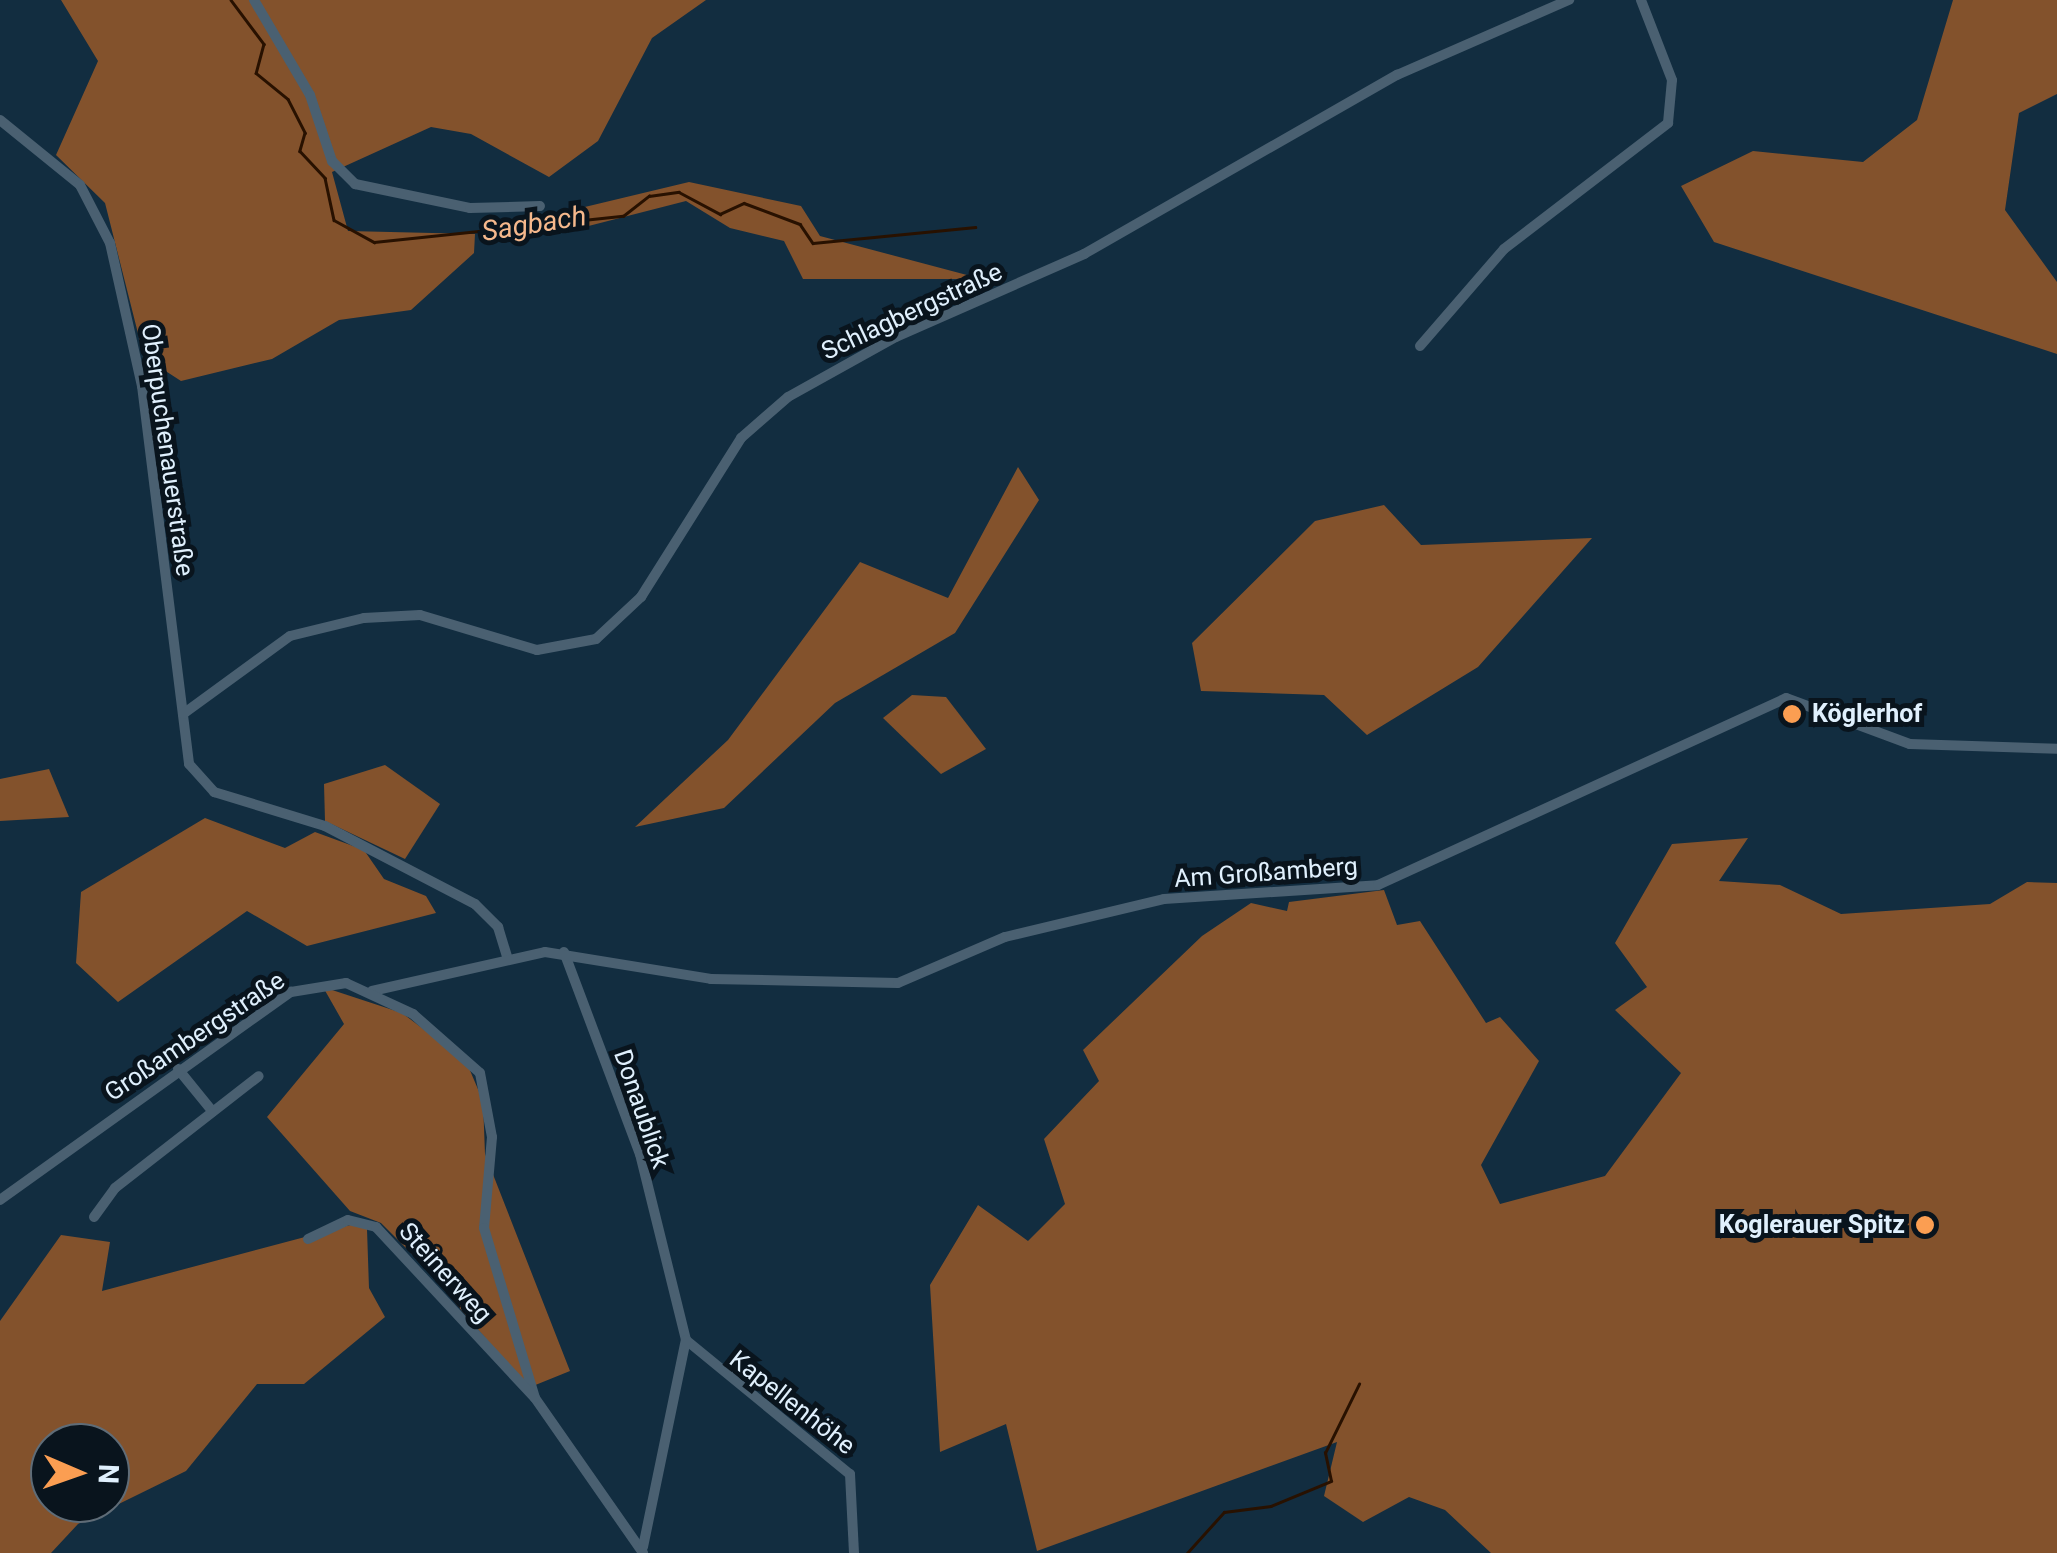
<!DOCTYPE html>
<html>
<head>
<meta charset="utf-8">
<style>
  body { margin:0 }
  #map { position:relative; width:2057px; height:1553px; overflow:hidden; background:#122d40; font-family:Roboto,sans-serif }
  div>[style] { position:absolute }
  .forest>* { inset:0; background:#83522c }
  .stream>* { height:2.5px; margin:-1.25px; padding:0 1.25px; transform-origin:1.25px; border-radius:1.25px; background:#281100 }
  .minor>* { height:10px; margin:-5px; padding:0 5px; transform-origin:5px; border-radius:5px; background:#4a6071 }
  .dots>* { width:28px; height:28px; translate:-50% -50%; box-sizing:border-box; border:5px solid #09141d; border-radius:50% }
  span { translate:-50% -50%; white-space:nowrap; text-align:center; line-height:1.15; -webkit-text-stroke:10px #09141d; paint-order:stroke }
  .street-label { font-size:25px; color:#e0f0fd }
  .poi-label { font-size:25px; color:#e0f0fd; font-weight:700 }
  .left { translate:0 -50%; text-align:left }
  .right { translate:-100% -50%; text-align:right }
  .water-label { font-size:28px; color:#f5b88c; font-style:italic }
  .north { position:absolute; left:30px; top:1423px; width:100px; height:100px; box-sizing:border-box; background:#09141d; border:2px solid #5f6c77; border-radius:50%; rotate:92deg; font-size:28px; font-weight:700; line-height:40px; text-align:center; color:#e0f0fd }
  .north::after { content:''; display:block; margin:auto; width:35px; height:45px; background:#fb9e52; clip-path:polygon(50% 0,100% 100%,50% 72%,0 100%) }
</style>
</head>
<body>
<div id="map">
  <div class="forest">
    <div style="clip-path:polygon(61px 0,706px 0,652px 38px,598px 141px,549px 177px,471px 134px,431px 127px,332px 172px,348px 231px,475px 234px,474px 253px,411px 310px,339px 320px,272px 359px,181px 381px,144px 357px,105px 203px,56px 155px,98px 61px)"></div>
    <div style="clip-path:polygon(1953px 0,2057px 0,2057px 94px,2019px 113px,2005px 210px,2057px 282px,2057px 354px,1714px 242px,1681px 186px,1753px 151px,1863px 162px,1917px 120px)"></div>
    <div style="clip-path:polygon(689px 182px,801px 206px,820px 236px,982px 279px,803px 279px,784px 241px,730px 228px,686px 201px,569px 231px,543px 217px)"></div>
    <div style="clip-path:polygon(1018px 467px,1039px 500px,955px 633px,835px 703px,724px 808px,635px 827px,728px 740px,860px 562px,948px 598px)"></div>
    <div style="clip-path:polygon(1384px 505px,1421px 545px,1592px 538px,1478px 667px,1367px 735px,1324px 695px,1201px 691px,1192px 643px,1315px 521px)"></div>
    <div style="clip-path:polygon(912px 695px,946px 697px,986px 749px,941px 774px,883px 718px)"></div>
    <div style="clip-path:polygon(385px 765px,440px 804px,405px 859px,325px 821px,324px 784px)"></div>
    <div style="clip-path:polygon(49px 769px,69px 817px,0 821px,0 779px)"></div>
    <div style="clip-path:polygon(205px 818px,285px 848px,315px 832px,364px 850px,384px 879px,426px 896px,436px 913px,307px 946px,247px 911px,118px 1002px,76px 963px,81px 892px)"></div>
    <div style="clip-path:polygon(1748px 838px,1719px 881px,1780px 885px,1841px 914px,1990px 904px,2027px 882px,2057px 883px,2057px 1553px,1491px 1553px,1445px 1510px,1409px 1497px,1363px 1522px,1324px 1496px,1337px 1442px,1037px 1551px,1006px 1424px,940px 1452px,930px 1285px,978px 1205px,1028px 1241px,1065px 1204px,1044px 1139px,1099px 1081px,1083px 1050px,1202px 936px,1251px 903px,1287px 911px,1289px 902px,1384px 890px,1397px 925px,1420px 921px,1486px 1023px,1500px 1017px,1539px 1061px,1481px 1165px,1500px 1204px,1605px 1176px,1681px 1073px,1615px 1010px,1647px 987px,1615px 943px,1672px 844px)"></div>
    <div style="clip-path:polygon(323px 987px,402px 1013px,466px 1061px,483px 1101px,485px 1154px,570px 1371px,528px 1388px,423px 1265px,381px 1223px,350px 1211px,267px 1117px,344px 1024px)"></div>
    <div style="clip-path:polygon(evenodd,354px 1224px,367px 1229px,369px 1288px,385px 1317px,304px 1384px,257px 1384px,186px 1471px,78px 1524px,51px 1553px,0 1553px,0 1321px,61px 1235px,110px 1242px,102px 1291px,354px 1224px,50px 1443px,110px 1443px,110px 1503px,50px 1503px,50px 1443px)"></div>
  </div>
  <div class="stream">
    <div style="left:231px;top:0;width:55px;rotate:53.1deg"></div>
    <div style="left:264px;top:44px;width:30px;rotate:105deg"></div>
    <div style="left:256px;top:73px;width:41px;rotate:39.1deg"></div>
    <div style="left:288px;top:99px;width:38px;rotate:63deg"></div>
    <div style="left:305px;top:133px;width:19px;rotate:106deg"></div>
    <div style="left:300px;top:151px;width:37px;rotate:47deg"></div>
    <div style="left:325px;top:178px;width:43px;rotate:77.9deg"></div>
    <div style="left:334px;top:220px;width:46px;rotate:28.8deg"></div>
    <div style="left:374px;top:242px;width:250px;rotate:-6deg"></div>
    <div style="left:623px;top:216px;width:33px;rotate:-38deg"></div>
    <div style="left:649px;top:196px;width:30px;rotate:-8deg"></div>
    <div style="left:679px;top:192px;width:47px;rotate:28.2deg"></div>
    <div style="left:720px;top:214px;width:26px;rotate:-25deg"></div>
    <div style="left:744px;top:203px;width:60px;rotate:20.6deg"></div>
    <div style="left:800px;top:224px;width:23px;rotate:56deg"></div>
    <div style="left:813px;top:243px;width:163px;rotate:-5.6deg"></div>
    <div style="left:1187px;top:1553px;width:55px;rotate:-47.9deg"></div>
    <div style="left:1224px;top:1512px;width:47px;rotate:-7.3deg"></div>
    <div style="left:1271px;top:1506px;width:65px;rotate:-22.6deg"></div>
    <div style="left:1331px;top:1481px;width:29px;rotate:-102deg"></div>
    <div style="left:1325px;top:1453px;width:77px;rotate:-63.8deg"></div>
  </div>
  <div class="minor">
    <div style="left:254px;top:0;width:110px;rotate:59.5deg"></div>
    <div style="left:310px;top:95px;width:70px;rotate:71.6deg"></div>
    <div style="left:332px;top:161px;width:33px;rotate:45deg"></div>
    <div style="left:355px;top:184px;width:117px;rotate:11.8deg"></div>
    <div style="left:470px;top:208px;width:70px;rotate:-1.6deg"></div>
    <div style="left:0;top:120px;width:103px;rotate:39.1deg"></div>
    <div style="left:80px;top:185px;width:65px;rotate:62.7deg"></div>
    <div style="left:110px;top:243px;width:147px;rotate:77.4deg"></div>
    <div style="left:142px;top:386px;width:381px;rotate:82.9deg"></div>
    <div style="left:189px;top:764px;width:38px;rotate:48deg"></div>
    <div style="left:214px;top:792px;width:116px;rotate:17deg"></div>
    <div style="left:325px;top:826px;width:169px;rotate:27.5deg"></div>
    <div style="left:475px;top:904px;width:33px;rotate:45deg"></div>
    <div style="left:498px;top:927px;width:34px;rotate:73deg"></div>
    <div style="left:1420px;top:346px;width:128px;rotate:-49.1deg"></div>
    <div style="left:1504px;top:249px;width:207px;rotate:-37.5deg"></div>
    <div style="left:1668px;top:123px;width:43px;rotate:-84.7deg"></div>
    <div style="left:1672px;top:80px;width:86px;rotate:-111.2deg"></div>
    <div style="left:183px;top:714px;width:132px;rotate:-36.1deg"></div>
    <div style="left:290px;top:636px;width:76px;rotate:-13.7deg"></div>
    <div style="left:364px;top:618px;width:56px;rotate:-3.1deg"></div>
    <div style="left:420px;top:615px;width:122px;rotate:16.7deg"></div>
    <div style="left:537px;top:650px;width:60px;rotate:-10.6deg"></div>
    <div style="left:596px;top:639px;width:62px;rotate:-43deg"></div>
    <div style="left:641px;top:597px;width:188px;rotate:-57.8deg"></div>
    <div style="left:741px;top:438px;width:62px;rotate:-41.1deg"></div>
    <div style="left:788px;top:397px;width:124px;rotate:-29.1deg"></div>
    <div style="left:896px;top:337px;width:206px;rotate:-23.8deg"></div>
    <div style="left:1084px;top:254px;width:361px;rotate:-29.8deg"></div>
    <div style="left:1397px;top:75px;width:188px;rotate:-23.6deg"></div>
    <div style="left:564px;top:952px;width:216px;rotate:69.4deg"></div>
    <div style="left:640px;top:1154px;width:192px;rotate:76.1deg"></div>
    <div style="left:686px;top:1340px;width:212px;rotate:39.3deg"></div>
    <div style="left:850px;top:1474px;width:79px;rotate:87.1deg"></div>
    <div style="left:372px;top:991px;width:177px;rotate:-12.7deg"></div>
    <div style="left:545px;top:952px;width:168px;rotate:9.2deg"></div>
    <div style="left:711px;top:979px;width:187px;rotate:1.2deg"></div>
    <div style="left:898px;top:983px;width:116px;rotate:-23.3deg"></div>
    <div style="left:1005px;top:937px;width:163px;rotate:-13.4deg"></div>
    <div style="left:1164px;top:899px;width:214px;rotate:-3.7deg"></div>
    <div style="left:1378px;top:885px;width:449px;rotate:-24.6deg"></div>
    <div style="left:1786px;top:698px;width:132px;rotate:20.4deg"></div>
    <div style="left:1910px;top:744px;width:147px;rotate:1.9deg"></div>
    <div style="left:178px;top:1069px;width:55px;rotate:50.9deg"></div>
    <div style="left:0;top:1200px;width:358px;rotate:-35.6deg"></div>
    <div style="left:291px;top:992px;width:56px;rotate:-9.3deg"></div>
    <div style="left:346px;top:983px;width:74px;rotate:24.8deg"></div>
    <div style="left:413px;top:1014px;width:89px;rotate:41.4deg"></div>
    <div style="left:480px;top:1073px;width:65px;rotate:79.4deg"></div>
    <div style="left:492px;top:1137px;width:91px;rotate:95deg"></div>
    <div style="left:484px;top:1228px;width:177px;rotate:73.3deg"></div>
    <div style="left:535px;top:1398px;width:189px;rotate:55.1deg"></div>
    <div style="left:94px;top:1217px;width:36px;rotate:-54deg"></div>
    <div style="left:115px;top:1188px;width:182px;rotate:-37.9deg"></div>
    <div style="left:308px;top:1239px;width:44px;rotate:-25.4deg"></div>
    <div style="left:348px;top:1220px;width:29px;rotate:14deg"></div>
    <div style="left:376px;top:1227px;width:233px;rotate:47.1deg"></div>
    <div style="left:643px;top:1547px;width:211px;rotate:-78.3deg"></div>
  </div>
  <div class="dots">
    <div style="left:1792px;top:714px;background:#fb9e52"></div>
    <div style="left:1925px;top:1225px;background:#fb9e52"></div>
  </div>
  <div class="street-label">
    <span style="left:912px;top:312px;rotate:-25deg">Schlagbergstraße</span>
    <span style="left:167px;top:450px;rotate:82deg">Oberpuchenauerstraße</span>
    <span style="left:1266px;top:873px;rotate:-4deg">Am Großamberg</span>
    <span style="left:195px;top:1037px;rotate:-34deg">Großambergstraße</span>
    <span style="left:641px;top:1109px;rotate:71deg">Donaublick</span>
    <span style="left:445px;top:1273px;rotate:48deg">Steinerweg</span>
    <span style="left:792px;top:1403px;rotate:38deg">Kapellenhöhe</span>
  </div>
  <div class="poi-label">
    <span class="left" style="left:1812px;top:714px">Köglerhof</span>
    <span class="right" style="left:1905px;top:1225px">Koglerauer Spitz</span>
  </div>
  <div class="water-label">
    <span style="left:534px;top:224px;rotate:-9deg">Sagbach</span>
  </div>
  <div class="north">N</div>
</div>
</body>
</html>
